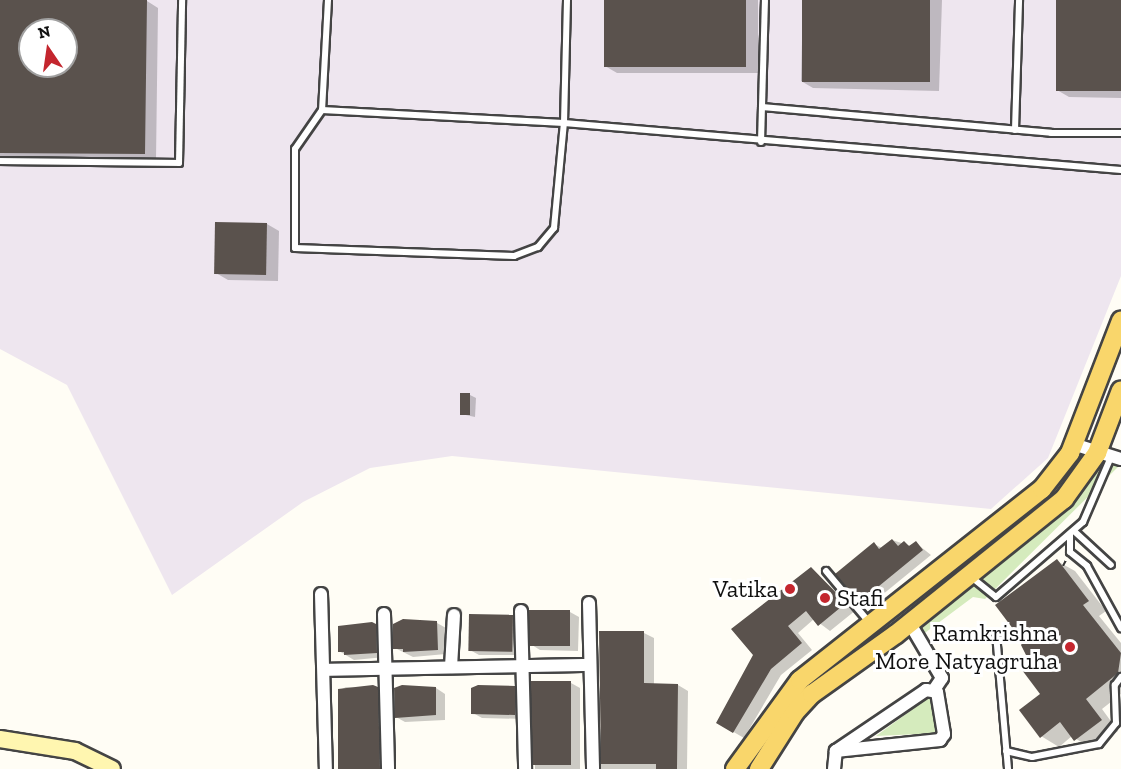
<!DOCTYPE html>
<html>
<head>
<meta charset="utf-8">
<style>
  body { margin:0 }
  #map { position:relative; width:1121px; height:769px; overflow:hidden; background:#fffdf5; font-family:"Zilla Slab",serif }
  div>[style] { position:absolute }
  .industrial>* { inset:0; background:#eee6ef }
  .green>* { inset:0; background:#d5ebbd }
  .shadow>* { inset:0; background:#0003 }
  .building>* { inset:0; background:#5a524d; transform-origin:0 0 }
  .path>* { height:2px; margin-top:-1px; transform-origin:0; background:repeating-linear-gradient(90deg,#333 0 6px,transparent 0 9px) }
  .roads { filter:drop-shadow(2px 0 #444) drop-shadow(-2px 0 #444) drop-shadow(0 2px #444) drop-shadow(0 -2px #444) }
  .lane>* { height:6px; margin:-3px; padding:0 3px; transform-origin:3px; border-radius:3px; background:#fff }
  .street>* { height:12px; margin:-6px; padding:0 6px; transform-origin:6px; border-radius:6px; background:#fff }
  .secondary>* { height:16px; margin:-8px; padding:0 8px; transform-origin:8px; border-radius:8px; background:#fff6b0 }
  .primary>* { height:18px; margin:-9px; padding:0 9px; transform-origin:9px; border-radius:9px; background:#f9d66b }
  .dots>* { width:16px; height:16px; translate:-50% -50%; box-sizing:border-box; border:3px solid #fff; border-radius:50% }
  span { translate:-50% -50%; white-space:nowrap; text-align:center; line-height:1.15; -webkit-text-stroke:6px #fff; paint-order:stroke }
  .poi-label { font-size:24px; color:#111 }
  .right { translate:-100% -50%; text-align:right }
  .left { translate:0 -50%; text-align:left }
  .north { position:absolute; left:18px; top:18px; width:60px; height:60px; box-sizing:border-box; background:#fff; border:2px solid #a0a0a0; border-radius:50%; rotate:347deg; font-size:16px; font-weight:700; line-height:24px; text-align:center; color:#111 }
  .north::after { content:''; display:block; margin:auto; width:21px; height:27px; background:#c4262e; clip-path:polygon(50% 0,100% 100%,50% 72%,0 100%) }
</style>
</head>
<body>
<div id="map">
  <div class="industrial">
    <div style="clip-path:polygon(evenodd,0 0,1121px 0,1121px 276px,1048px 458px,991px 509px,452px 456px,370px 468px,303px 502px,172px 595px,67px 385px,0 349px,0 0,30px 30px,66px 30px,66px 66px,30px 66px,30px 30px)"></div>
  </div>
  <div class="green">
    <div style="clip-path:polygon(1096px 455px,1121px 464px,985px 599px,973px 597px,914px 641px,905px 630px,1065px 501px)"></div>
    <div style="clip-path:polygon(932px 695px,941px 733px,876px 736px)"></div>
  </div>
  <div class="shadow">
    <div style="clip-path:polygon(evenodd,0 0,147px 1px,158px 8px,156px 160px,0 158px,0 0,30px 30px,66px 30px,66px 66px,30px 66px,30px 30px)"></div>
    <div style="clip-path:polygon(606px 0,758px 0,758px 73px,617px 73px,605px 66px)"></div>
    <div style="clip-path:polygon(803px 0,942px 0,939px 91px,813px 88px,801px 81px)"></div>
    <div style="clip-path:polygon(1058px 0,1121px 0,1121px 98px,1069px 97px,1057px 90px)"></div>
    <div style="clip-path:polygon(267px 224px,279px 231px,278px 281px,228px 280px,216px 273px)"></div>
    <div style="clip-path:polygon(470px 395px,476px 398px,475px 417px,461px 414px)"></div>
    <div style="clip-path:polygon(892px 540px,911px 546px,916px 543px,931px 555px,871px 604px,855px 596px,874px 544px,882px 548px)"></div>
    <div style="clip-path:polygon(1057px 561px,1075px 571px,1106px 611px,1099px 616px,1121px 643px,1121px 694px,1102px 709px,1118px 731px,1093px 750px,1072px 736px,1059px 747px,1041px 736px,1043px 695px,1029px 657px)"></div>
    <div style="clip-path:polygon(811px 569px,856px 610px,830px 631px,814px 619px,798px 633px,812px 650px,781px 675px,744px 738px,718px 723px)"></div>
    <div style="clip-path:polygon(570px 612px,579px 617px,578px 651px,540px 650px,532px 645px)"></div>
    <div style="clip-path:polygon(512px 616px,521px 621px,520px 655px,479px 655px,470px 650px)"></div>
    <div style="clip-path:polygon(437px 623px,446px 628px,446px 654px,413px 657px,395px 648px)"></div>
    <div style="clip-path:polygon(376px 626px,384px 631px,385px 657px,354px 660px,339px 651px)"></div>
    <div style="clip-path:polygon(601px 633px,644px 633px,654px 638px,654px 685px,678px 685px,688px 691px,687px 769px,601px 769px)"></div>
    <div style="clip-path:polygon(533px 683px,571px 683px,580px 688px,580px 769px,535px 769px)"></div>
    <div style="clip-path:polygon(346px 687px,377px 689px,386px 694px,389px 769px,339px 769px,340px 690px)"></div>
    <div style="clip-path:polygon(436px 688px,445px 694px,445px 720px,405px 722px,396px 717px)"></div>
    <div style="clip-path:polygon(514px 688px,523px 693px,524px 719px,482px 718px,473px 713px)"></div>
  </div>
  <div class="building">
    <div style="clip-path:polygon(evenodd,0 0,147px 0,145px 154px,0 153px,0 0,30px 30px,66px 30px,66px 66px,30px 66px,30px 30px)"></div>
    <div style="left:604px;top:0;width:142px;height:67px"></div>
    <div style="left:802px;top:0;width:128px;height:82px"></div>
    <div style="left:1056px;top:0;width:65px;height:91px"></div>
    <div style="left:215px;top:222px;width:52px;height:52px;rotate:1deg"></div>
    <div style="left:460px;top:393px;width:10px;height:22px"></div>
    <div style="clip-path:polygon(892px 539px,898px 546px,904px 541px,909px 546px,916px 541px,923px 550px,862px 600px,857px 594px,855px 597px,835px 574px,874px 542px,879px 549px)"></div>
    <div style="clip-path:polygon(1057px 559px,1089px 601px,1083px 605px,1121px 653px,1118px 673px,1086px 699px,1102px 720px,1074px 741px,1060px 722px,1040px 738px,1019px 710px,1040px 694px,1022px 670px,1027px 666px,1023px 660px,1027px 657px,1021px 645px,1023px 642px,995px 605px)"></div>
    <div style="clip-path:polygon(811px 567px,846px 603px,818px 626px,806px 611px,788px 626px,802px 643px,771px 669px,733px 733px,716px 723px,753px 655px,731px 629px)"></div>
    <div style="left:529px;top:610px;width:41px;height:36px"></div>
    <div style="left:469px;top:614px;width:44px;height:37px;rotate:1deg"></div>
    <div style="clip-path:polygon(403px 619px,437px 621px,438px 650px,403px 652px,403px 649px,393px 649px,393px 624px)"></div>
    <div style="clip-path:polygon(372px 622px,376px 624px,377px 653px,344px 655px,344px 652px,338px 652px,338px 626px)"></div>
    <div style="clip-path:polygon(599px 631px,644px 631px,644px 683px,678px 684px,677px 769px,656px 769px,656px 764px,601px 764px)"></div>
    <div style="left:531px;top:681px;width:40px;height:84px"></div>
    <div style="clip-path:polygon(373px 685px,378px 687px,380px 769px,338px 769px,338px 689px)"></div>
    <div style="clip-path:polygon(402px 685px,436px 687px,436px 715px,395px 718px,394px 688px)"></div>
    <div style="clip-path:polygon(478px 685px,515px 686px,515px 715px,471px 714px,471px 688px)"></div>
  </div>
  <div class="path">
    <div style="left:1063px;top:566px;width:7px;rotate:-63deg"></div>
  </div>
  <div class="roads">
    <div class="lane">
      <div style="left:328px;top:0;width:110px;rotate:93.1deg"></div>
      <div style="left:322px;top:110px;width:47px;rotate:124.7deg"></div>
      <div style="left:295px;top:149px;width:99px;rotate:90deg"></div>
      <div style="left:295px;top:248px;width:219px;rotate:2.1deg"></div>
      <div style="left:514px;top:256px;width:26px;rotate:-21deg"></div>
      <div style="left:538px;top:247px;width:25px;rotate:-50deg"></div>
      <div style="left:554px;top:228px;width:105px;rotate:-84.6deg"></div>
      <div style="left:564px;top:123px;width:123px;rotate:-88.6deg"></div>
      <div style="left:762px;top:107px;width:290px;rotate:5.1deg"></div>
      <div style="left:1051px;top:133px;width:70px"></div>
      <div style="left:322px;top:110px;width:242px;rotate:3.1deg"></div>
      <div style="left:564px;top:123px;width:559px;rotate:4.82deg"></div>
      <div style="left:1015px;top:130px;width:130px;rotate:-88.2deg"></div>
      <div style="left:761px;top:142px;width:142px;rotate:-88.4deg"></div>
      <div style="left:0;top:161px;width:179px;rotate:0.6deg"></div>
      <div style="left:179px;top:163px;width:163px;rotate:-88.9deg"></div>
      <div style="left:1074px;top:531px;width:50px;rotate:42.6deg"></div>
      <div style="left:1070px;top:534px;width:18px;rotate:90deg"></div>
      <div style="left:1070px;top:552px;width:22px;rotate:39deg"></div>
      <div style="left:1087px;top:566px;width:71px;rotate:61.3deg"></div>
      <div style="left:826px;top:571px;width:67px;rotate:49.9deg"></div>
      <div style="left:970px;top:576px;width:33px;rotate:39deg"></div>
      <div style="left:996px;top:597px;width:115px;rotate:-40.8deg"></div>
      <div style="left:1083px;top:522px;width:71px;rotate:-66.7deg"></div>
      <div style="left:996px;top:634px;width:136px;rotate:84.9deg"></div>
      <div style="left:1006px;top:751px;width:27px;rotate:13deg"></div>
      <div style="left:1032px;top:757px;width:68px;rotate:-11deg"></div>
      <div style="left:1099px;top:744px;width:27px;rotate:-51deg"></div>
      <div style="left:1116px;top:723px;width:38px;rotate:-92deg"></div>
      <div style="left:1115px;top:685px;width:10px;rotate:-53deg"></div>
    </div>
    <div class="street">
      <div style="left:1073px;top:444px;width:50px;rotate:17.4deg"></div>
      <div style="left:321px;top:594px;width:175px;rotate:88.4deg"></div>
      <div style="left:589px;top:603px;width:166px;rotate:88.6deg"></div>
      <div style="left:521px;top:611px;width:158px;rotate:88.5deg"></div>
      <div style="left:384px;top:614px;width:155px;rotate:88.5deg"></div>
      <div style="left:909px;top:622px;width:65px;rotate:59.5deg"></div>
      <div style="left:942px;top:678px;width:14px;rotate:124deg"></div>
      <div style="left:451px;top:667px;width:52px;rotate:-86.7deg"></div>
      <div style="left:324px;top:670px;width:266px;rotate:-1.1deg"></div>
      <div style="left:834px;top:769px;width:18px;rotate:-84deg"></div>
      <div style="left:836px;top:751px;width:109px;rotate:-34.1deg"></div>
      <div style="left:926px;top:690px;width:11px;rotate:10deg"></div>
      <div style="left:937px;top:692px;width:43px;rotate:80.5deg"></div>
      <div style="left:944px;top:734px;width:7px;rotate:124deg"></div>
      <div style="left:940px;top:740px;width:105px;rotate:174deg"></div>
    </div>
    <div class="secondary">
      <div style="left:0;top:739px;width:76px;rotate:9.1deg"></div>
      <div style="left:75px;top:751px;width:41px;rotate:25.9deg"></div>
    </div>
    <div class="primary">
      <div style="left:735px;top:769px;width:110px;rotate:-53.9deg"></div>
      <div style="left:800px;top:680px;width:308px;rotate:-38.3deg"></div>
      <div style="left:1042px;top:489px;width:46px;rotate:-52.1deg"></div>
      <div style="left:1070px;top:453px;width:142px;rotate:-68.9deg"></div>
      <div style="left:759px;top:769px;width:67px;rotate:-57.7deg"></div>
      <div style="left:795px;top:712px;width:25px;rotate:-47deg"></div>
      <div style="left:812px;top:694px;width:103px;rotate:-35.5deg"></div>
      <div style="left:896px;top:634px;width:216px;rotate:-38.8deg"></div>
      <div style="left:1064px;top:499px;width:57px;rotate:-54.3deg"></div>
      <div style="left:1097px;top:453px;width:67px;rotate:-69.1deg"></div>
    </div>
  </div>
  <div class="dots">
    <div style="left:790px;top:589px;background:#c4262e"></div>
    <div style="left:825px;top:598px;background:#c4262e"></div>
    <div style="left:1070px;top:647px;background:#c4262e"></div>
  </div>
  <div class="poi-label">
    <span class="right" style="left:778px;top:589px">Vatika</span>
    <span class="left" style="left:837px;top:598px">Stafi</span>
    <span class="right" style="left:1058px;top:647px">Ramkrishna<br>More Natyagruha</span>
  </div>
  <div class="north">N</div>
</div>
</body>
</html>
